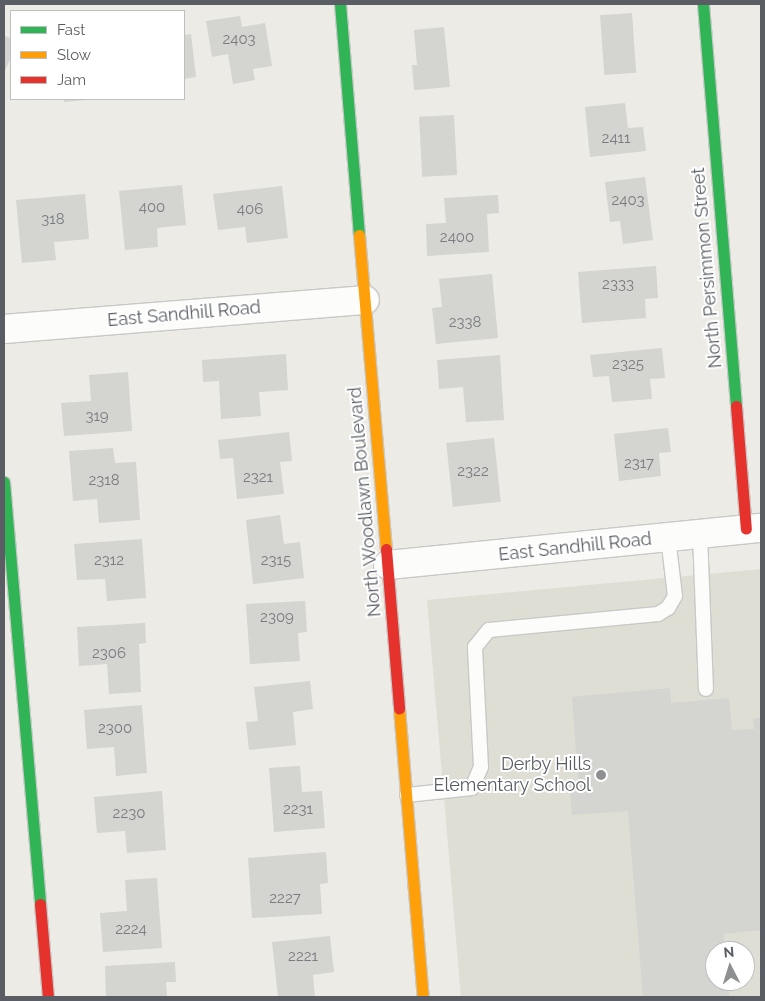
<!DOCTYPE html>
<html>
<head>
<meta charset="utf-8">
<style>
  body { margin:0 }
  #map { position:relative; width:765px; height:1001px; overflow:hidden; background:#ecebe5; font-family:Raleway,sans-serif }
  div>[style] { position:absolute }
  .education>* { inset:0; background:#deded5 }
  .building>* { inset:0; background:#d4d4d0; transform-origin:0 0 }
  .roads { filter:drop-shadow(1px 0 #c8c9c7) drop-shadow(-1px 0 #c8c9c7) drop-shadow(0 1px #c8c9c7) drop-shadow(0 -1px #c8c9c7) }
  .lane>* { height:14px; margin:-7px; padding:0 7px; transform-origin:7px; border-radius:7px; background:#fcfcfb }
  .street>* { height:28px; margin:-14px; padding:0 14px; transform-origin:14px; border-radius:14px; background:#fcfcfb }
  .fast>* { height:11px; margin:-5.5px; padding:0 5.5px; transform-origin:5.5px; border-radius:5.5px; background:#30b455 }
  .slow>* { height:11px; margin:-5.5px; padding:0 5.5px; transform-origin:5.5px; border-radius:5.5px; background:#ff9f0a }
  .jam>* { height:11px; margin:-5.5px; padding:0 5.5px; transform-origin:5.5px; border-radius:5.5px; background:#e5322d }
  .dots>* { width:14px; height:14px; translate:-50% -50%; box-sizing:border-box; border:2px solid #fff; border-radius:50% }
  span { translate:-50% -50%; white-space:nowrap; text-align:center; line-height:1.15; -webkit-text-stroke:4px #fff; paint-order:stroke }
  .number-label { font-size:15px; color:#797c80 }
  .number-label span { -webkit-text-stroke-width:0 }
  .street-label { font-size:18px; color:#5a5e64 }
  .poi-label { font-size:18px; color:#5a5e64 }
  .right { translate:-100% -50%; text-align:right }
  .frame { position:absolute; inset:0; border:5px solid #5a5e64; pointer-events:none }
  .legend { position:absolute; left:10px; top:10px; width:175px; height:90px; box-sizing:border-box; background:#fff; border:1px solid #bdbfc1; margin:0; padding:6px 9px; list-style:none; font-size:15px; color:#5a5e64 }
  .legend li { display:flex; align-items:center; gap:10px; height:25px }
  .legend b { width:25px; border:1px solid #bdbfc1 }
  .north { position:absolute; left:705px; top:941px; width:50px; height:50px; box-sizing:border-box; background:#fff; border:1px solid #bdbfc1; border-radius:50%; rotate:355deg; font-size:14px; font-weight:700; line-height:20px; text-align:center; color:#5a5e64 }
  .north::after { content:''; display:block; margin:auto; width:18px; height:22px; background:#8d8f91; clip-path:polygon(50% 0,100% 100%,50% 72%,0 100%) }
</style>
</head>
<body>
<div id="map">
  <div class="education">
    <div style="clip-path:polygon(evenodd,761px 569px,761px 997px,461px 997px,427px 600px,761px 569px,715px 951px,745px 951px,745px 981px,715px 981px,715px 951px)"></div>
  </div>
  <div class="building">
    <div style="left:632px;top:13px;width:60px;height:32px;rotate:86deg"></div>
    <div style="clip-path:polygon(240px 16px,242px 27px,265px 23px,272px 66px,253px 69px,255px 80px,233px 84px,228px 54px,212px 57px,206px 21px)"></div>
    <div style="clip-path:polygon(444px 27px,450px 87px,414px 90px,412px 65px,417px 65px,414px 30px)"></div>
    <div style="clip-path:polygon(191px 34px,196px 77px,184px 79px,184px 35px)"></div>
    <div style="clip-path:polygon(4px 35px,11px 39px,11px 57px,4px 73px)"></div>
    <div style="clip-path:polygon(64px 99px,84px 99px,85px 100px,64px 102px)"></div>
    <div style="clip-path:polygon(625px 103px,628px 128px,643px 127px,646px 151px,590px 157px,585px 107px)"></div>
    <div style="left:454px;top:115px;width:60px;height:35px;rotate:87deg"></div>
    <div style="clip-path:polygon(645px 177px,653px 240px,623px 244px,620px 221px,610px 222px,605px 182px)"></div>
    <div style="clip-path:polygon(182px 185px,186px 225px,157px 228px,158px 247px,125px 250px,119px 191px)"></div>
    <div style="clip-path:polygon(282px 186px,288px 238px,247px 243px,245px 227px,218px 230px,213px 194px)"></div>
    <div style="clip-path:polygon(85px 194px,89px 239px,54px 242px,56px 260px,22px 263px,16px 200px)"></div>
    <div style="clip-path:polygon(498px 195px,499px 213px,487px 214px,489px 252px,427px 256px,426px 224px,446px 223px,444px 198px)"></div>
    <div style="clip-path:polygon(656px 266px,658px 298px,645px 299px,646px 318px,582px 323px,578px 272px)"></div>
    <div style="clip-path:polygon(492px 274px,498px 338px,436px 344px,432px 308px,442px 307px,439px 279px)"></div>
    <div style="clip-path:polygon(662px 348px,665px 378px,650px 379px,652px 399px,612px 402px,609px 376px,593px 377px,590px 355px)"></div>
    <div style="clip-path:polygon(286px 354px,288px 390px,259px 392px,261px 416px,221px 419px,219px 381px,203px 382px,202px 360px)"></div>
    <div style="clip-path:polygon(500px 355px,504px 420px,466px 422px,463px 387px,439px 389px,437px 360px)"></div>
    <div style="clip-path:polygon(128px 372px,132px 431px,64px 436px,61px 403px,91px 401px,89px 375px)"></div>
    <div style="clip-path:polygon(668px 428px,671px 452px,659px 453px,661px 476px,619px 481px,614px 434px)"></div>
    <div style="clip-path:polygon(289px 432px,292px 461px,280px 462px,284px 494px,237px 499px,233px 458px,220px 459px,218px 440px)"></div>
    <div style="left:494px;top:438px;width:64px;height:48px;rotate:84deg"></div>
    <div style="clip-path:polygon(113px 448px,115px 463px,136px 462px,140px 520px,99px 523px,97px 499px,73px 501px,69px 451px)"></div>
    <div style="clip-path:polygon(280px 515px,284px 544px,300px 542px,304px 578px,253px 584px,246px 520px)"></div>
    <div style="clip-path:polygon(142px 539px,146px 598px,107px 601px,105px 579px,77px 580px,74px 544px)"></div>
    <div style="clip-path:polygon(305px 601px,307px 632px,298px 633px,300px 661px,250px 664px,246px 604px)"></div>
    <div style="clip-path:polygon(145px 623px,146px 643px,139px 644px,141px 692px,109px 694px,107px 664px,79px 666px,77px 627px)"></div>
    <div style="clip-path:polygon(310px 681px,313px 709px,293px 712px,296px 745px,249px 750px,246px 722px,258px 721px,254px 687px)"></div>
    <div style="clip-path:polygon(670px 688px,671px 703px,729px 698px,732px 730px,754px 729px,753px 719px,761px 718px,761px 930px,724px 934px,725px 951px,715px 951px,715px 981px,728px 981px,729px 997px,643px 997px,628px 811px,572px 815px,570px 791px,579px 790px,572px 697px)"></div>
    <div style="clip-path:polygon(142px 705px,147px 773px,116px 776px,114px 747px,87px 749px,84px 710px)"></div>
    <div style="clip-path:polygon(300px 766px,302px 792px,322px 791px,325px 828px,274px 832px,269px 768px)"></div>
    <div style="clip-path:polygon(162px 791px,166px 850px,127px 853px,125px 831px,97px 833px,94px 797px)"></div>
    <div style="clip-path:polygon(326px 852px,328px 883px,320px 884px,322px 914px,252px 918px,248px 858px)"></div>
    <div style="clip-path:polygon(157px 878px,162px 948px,103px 952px,100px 913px,127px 911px,125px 880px)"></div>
    <div style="clip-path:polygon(330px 936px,334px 972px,313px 975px,315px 997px,278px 997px,272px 942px)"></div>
    <div style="clip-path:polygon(175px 962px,176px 982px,166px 982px,167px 997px,106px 997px,105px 966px)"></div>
  </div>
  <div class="roads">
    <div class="lane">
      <div style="left:700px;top:534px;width:155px;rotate:87.8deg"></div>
      <div style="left:407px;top:795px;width:65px;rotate:-6.1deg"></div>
      <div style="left:472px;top:788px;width:23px;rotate:-67deg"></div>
      <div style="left:481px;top:767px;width:120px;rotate:-92.9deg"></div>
      <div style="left:475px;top:647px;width:22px;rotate:-51deg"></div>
      <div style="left:489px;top:630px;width:170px;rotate:-5.4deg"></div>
      <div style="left:658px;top:614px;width:12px;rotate:-31deg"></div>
      <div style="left:668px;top:608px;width:14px;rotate:-60deg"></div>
      <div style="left:675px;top:596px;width:59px;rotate:-96.8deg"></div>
    </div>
    <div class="street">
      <div style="left:4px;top:329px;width:362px;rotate:-4.6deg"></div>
      <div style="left:388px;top:565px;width:375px;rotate:-5.7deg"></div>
    </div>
    <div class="fast">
      <div style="left:340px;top:4px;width:232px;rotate:85.3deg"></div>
      <div style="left:703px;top:4px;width:403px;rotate:85.3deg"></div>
      <div style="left:4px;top:482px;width:424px;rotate:85.1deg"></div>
    </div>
    <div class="slow">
      <div style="left:359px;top:235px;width:315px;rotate:85.1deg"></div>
      <div style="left:399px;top:708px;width:290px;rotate:85.3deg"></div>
    </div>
    <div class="jam">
      <div style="left:736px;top:406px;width:123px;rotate:85.4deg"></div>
      <div style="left:386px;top:549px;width:160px;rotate:85.3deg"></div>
      <div style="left:40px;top:904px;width:93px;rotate:85.1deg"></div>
    </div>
  </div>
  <div class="dots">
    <div style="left:601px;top:775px;background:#8d8f91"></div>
  </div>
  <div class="number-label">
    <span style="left:239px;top:40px">2403</span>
    <span style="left:616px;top:139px">2411</span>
    <span style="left:628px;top:201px">2403</span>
    <span style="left:152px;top:208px">400</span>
    <span style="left:250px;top:210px">406</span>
    <span style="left:53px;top:220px">318</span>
    <span style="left:457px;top:238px">2400</span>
    <span style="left:618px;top:285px">2333</span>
    <span style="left:465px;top:323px">2338</span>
    <span style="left:628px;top:365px">2325</span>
    <span style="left:97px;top:417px">319</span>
    <span style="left:639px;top:464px">2317</span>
    <span style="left:473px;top:472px">2322</span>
    <span style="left:258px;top:478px">2321</span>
    <span style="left:104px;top:481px">2318</span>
    <span style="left:109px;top:561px">2312</span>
    <span style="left:276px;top:561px">2315</span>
    <span style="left:277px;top:618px">2309</span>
    <span style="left:109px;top:654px">2306</span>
    <span style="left:115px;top:729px">2300</span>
    <span style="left:298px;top:810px">2231</span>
    <span style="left:129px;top:814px">2230</span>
    <span style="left:285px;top:899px">2227</span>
    <span style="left:131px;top:930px">2224</span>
    <span style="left:303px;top:957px">2221</span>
  </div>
  <div class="street-label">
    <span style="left:707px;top:268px;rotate:-95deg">North Persimmon Street</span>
    <span style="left:184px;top:314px;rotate:-5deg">East Sandhill Road</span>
    <span style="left:365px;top:502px;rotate:-95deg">North Woodlawn Boulevard</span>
    <span style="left:575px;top:547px;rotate:-6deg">East Sandhill Road</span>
  </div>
  <div class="poi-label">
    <span class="right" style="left:591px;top:775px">Derby Hills<br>Elementary School</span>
  </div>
  <div class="frame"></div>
  <ul class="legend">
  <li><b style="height:6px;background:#30b455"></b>Fast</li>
  <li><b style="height:6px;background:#ff9f0a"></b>Slow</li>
  <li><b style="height:6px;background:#e5322d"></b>Jam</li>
  </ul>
  <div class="north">N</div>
</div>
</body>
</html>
